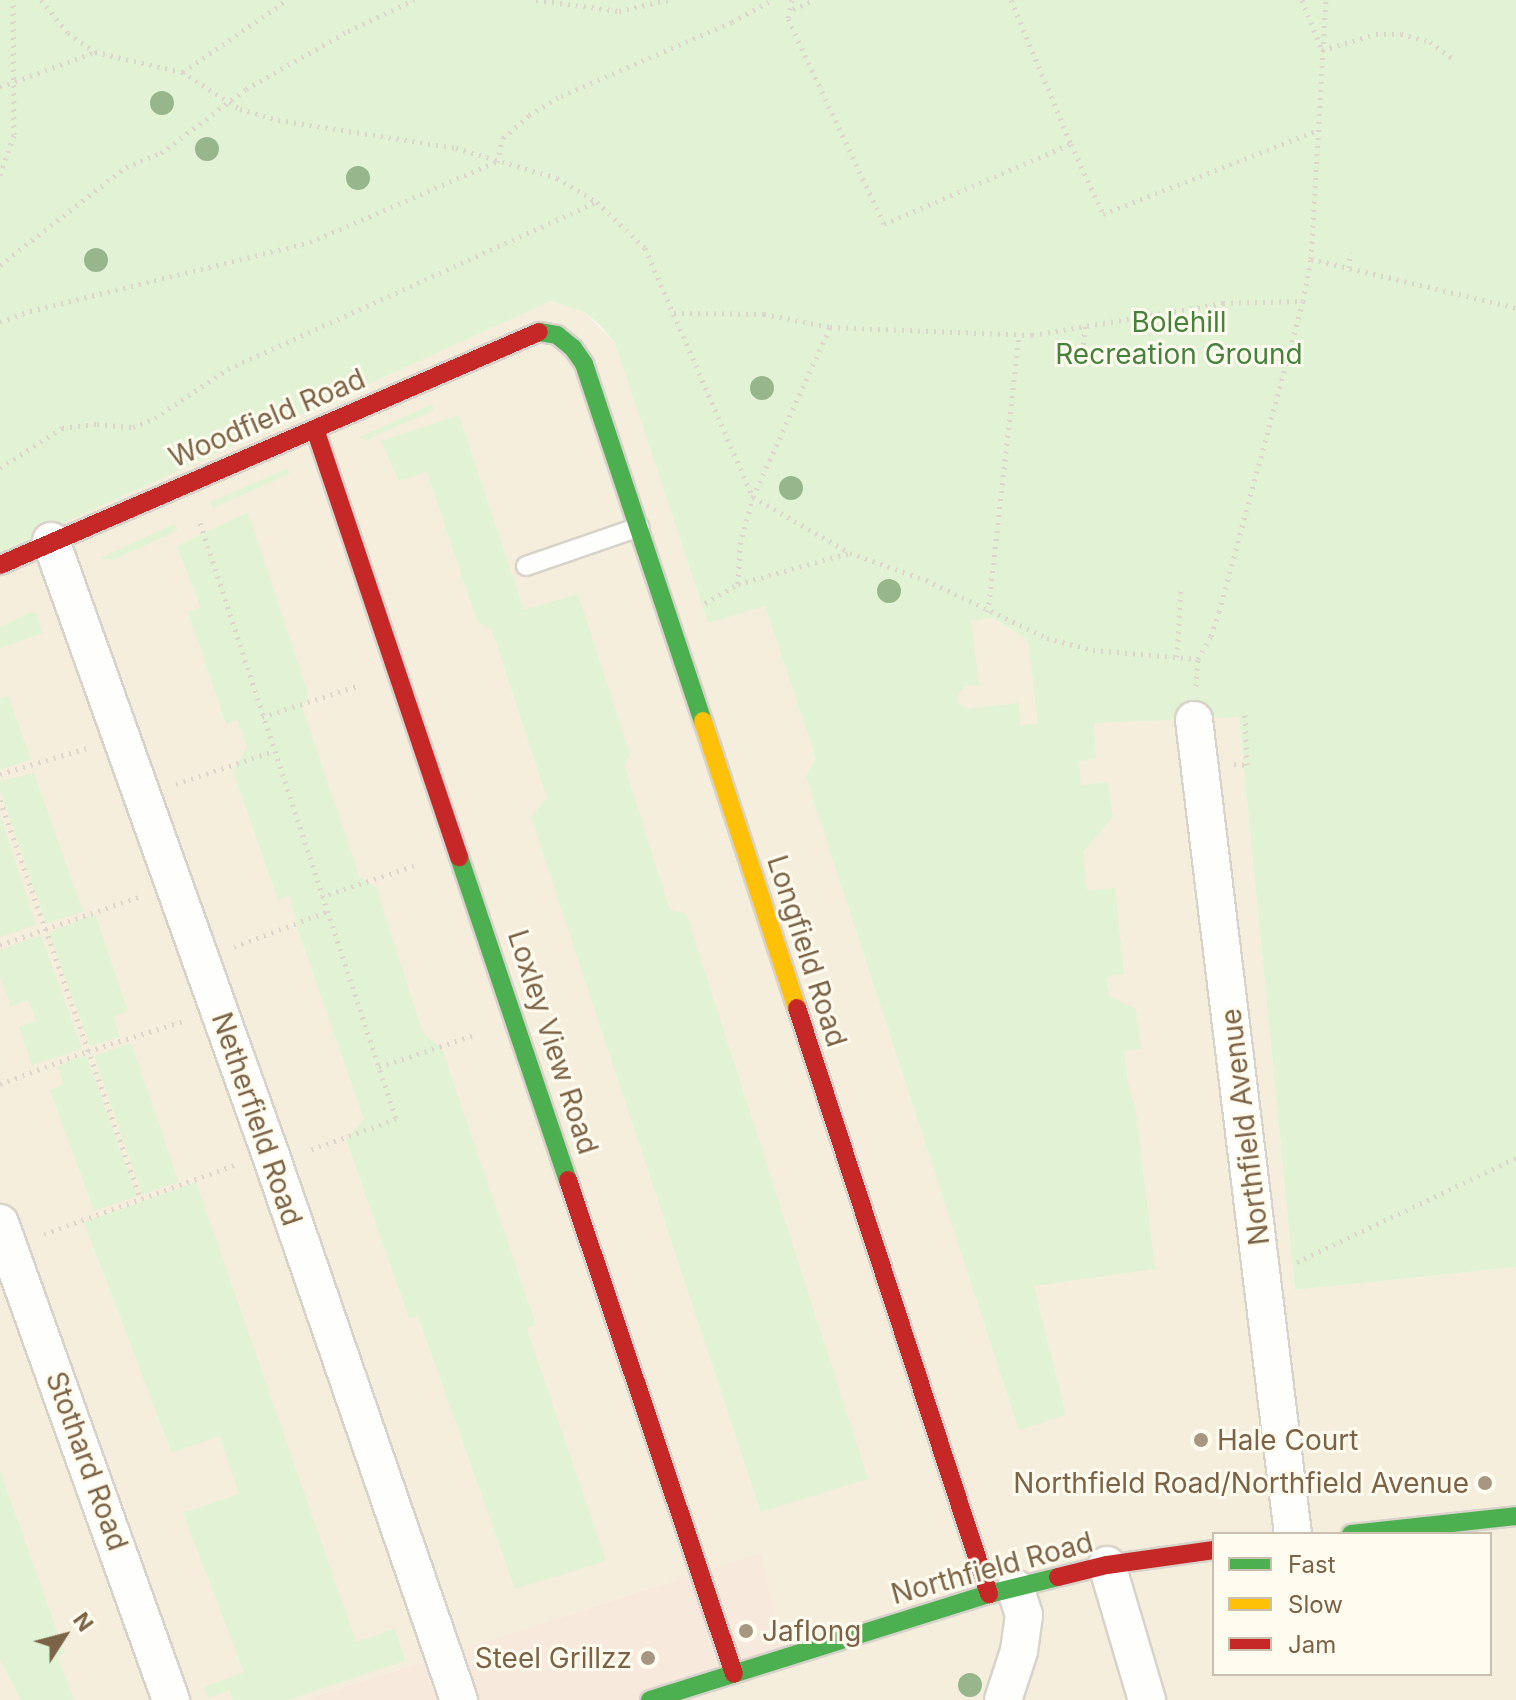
<!DOCTYPE html>
<html>
<head>
<meta charset="utf-8">
<style>
  body { margin:0 }
  #map { position:relative; width:1516px; height:1700px; overflow:hidden; background:#f9f6ec; font-family:Inter,sans-serif }
  div>[style] { position:absolute }
  .residential>* { inset:0; background:#f6eedc }
  .commercial>* { inset:0; background:#f7eadc }
  .green>* { inset:0; background:#e1f2d5; transform-origin:0 0 }
  .path>* { height:5px; margin-top:-2.5px; transform-origin:0; background:repeating-linear-gradient(90deg,#dcd6cd 0 2px,transparent 0 8px) }
  .roads { filter:drop-shadow(2px 0 #d8d3ca) drop-shadow(-2px 0 #d8d3ca) drop-shadow(0 2px #d8d3ca) drop-shadow(0 -2px #d8d3ca) }
  .lane>* { height:18px; margin:-9px; padding:0 9px; transform-origin:9px; border-radius:9px; background:#fefefc }
  .street>* { height:36px; margin:-18px; padding:0 18px; transform-origin:18px; border-radius:18px; background:#fefefc }
  .fast>* { height:18px; margin:-9px; padding:0 9px; transform-origin:9px; border-radius:9px; background:#4caf50 }
  .slow>* { height:18px; margin:-9px; padding:0 9px; transform-origin:9px; border-radius:9px; background:#ffc107 }
  .jam>* { height:18px; margin:-9px; padding:0 9px; transform-origin:9px; border-radius:9px; background:#c62828 }
  .trees>* { width:24px; height:24px; margin:-12px; border-radius:50%; background:#97b68c }
  .dots>* { width:22px; height:22px; translate:-50% -50%; box-sizing:border-box; border:4px solid #fffcef; border-radius:50% }
  span { translate:-50% -50%; white-space:nowrap; text-align:center; line-height:1.15; -webkit-text-stroke:6px #fffcef; paint-order:stroke }
  .park-label { font-size:28px; color:#46823e }
  .street-label { font-size:28px; color:#7b6348 }
  .poi-label { font-size:28px; color:#7b6348 }
  .left { translate:0 -50%; text-align:left }
  .right { translate:-100% -50%; text-align:right }
  .legend { position:absolute; left:1212px; top:1532px; width:280px; height:144px; box-sizing:border-box; background:#fffcef; border:2px solid #cabfac; margin:0; padding:10px 14px; list-style:none; font-size:24px; color:#7b6348 }
  .legend li { display:flex; align-items:center; gap:16px; height:40px }
  .legend b { width:40px; border:2px solid #cabfac }
  .north { position:absolute; left:24px; top:1596px; width:80px; height:80px; -webkit-text-stroke:6px #fffcef; paint-order:stroke; rotate:54deg; font-size:22px; font-weight:700; line-height:32px; text-align:center; color:#7b6348 }
  .north::after { content:''; display:block; margin:auto; width:28px; height:36px; background:#7b6348; clip-path:polygon(50% 0,100% 100%,50% 72%,0 100%) }
</style>
</head>
<body>
<div id="map">
  <div class="residential">
    <div style="clip-path:polygon(evenodd,551px 301px,584px 312px,615px 343px,708px 623px,842px 580px,865px 635px,993px 618px,1028px 640px,1239px 716px,1295px 1290px,1516px 1267px,1516px 1700px,653px 1700px,760px 1553px,304px 1700px,0 1700px,0 552px,551px 301px,1214px 1534px,1490px 1534px,1490px 1674px,1214px 1674px,1214px 1534px)"></div>
  </div>
  <div class="commercial">
    <div style="clip-path:polygon(760px 1553px,786px 1658px,653px 1700px,304px 1700px)"></div>
  </div>
  <div class="green">
    <div style="clip-path:polygon(evenodd,0 0,1516px 0,1516px 1267px,1295px 1290px,1239px 717px,1094px 723px,1096px 759px,1079px 761px,1081px 785px,1108px 782px,1113px 817px,1083px 852px,1087px 890px,1115px 888px,1124px 974px,1106px 977px,1109px 996px,1136px 1009px,1141px 1049px,1124px 1051px,1129px 1090px,1135px 1105px,1155px 1269px,1034px 1286px,1066px 1415px,1019px 1430px,806px 777px,816px 758px,765px 606px,708px 623px,615px 343px,600px 325px,584px 312px,551px 301px,0 552px,0 0,993px 618px,1028px 640px,1038px 724px,1020px 725px,1019px 703px,968px 709px,958px 703px,958px 694px,965px 686px,979px 685px,971px 621px,993px 618px)"></div>
    <div style="clip-path:polygon(432px 404px,434px 410px,367px 440px,358px 438px)"></div>
    <div style="clip-path:polygon(459px 415px,524px 610px,577px 594px,581px 603px,630px 755px,624px 765px,670px 910px,686px 913px,868px 1479px,761px 1512px,531px 817px,547px 798px,492px 630px,477px 621px,427px 472px,399px 481px,381px 441px)"></div>
    <div style="clip-path:polygon(288px 468px,289px 474px,213px 508px,210px 502px)"></div>
    <div style="clip-path:polygon(248px 512px,308px 693px,303px 709px,359px 876px,376px 887px,423px 1033px,442px 1049px,536px 1325px,527px 1329px,606px 1561px,515px 1589px,418px 1316px,409px 1318px,346px 1139px,364px 1119px,298px 930px,290px 896px,278px 900px,233px 771px,247px 747px,238px 720px,226px 724px,188px 612px,201px 607px,177px 546px)"></div>
    <div style="clip-path:polygon(174px 524px,178px 530px,113px 560px,100px 558px)"></div>
    <div style="clip-path:polygon(30px 612px,36px 613px,43px 633px,0 648px,0 627px)"></div>
    <div style="clip-path:polygon(8px 695px,31px 759px,0 770px,0 698px)"></div>
    <div style="clip-path:polygon(34px 773px,83px 912px,46px 924px,0 790px,0 781px)"></div>
    <div style="clip-path:polygon(0 815px,36px 925px,0 937px)"></div>
    <div style="clip-path:polygon(95px 914px,128px 1011px,113px 1017px,120px 1037px,90px 1046px,49px 932px)"></div>
    <div style="clip-path:polygon(41px 935px,82px 1049px,32px 1065px,19px 1027px,36px 1021px,28px 1000px,11px 1007px,0 976px,0 950px)"></div>
    <div style="left:131px;top:1043px;width:147px;height:39px;rotate:71deg"></div>
    <div style="clip-path:polygon(86px 1055px,137px 1196px,94px 1211px,50px 1090px,64px 1084px,57px 1066px)"></div>
    <div style="clip-path:polygon(196px 1182px,356px 1642px,395px 1629px,405px 1661px,288px 1700px,233px 1700px,229px 1690px,208px 1698px,205px 1687px,244px 1672px,183px 1513px,239px 1494px,220px 1436px,172px 1453px,84px 1222px)"></div>
    <div style="clip-path:polygon(0 1471px,65px 1653px,58px 1656px,74px 1700px,21px 1700px,0 1659px)"></div>
  </div>
  <div class="path">
    <div style="left:41px;top:0;width:43px;rotate:50.7deg"></div>
    <div style="left:68px;top:33px;width:33px;rotate:35deg"></div>
    <div style="left:95px;top:52px;width:89px;rotate:12.9deg"></div>
    <div style="left:182px;top:72px;width:69px;rotate:32.5deg"></div>
    <div style="left:240px;top:109px;width:40px;rotate:16deg"></div>
    <div style="left:278px;top:120px;width:180px;rotate:8.9deg"></div>
    <div style="left:456px;top:148px;width:105px;rotate:16.5deg"></div>
    <div style="left:557px;top:178px;width:47px;rotate:31deg"></div>
    <div style="left:597px;top:202px;width:66px;rotate:43.8deg"></div>
    <div style="left:645px;top:248px;width:271px;rotate:66.6deg"></div>
    <div style="left:753px;top:497px;width:112px;rotate:30deg"></div>
    <div style="left:850px;top:553px;width:81px;rotate:19.6deg"></div>
    <div style="left:926px;top:580px;width:134px;rotate:25.6deg"></div>
    <div style="left:1047px;top:638px;width:48px;rotate:14.6deg"></div>
    <div style="left:1093px;top:650px;width:105px;rotate:4.9deg"></div>
    <div style="left:536px;top:0;width:84px;rotate:7.5deg"></div>
    <div style="left:619px;top:11px;width:50px;rotate:-12.7deg"></div>
    <div style="left:792px;top:0;width:19px;rotate:102deg"></div>
    <div style="left:788px;top:19px;width:226px;rotate:64.9deg"></div>
    <div style="left:884px;top:224px;width:203px;rotate:-23.2deg"></div>
    <div style="left:1071px;top:144px;width:77px;rotate:65.4deg"></div>
    <div style="left:1103px;top:214px;width:231px;rotate:-21.3deg"></div>
    <div style="left:1011px;top:0;width:156px;rotate:67.4deg"></div>
    <div style="left:1302px;top:0;width:54px;rotate:68.2deg"></div>
    <div style="left:1322px;top:50px;width:56px;rotate:-16.5deg"></div>
    <div style="left:1376px;top:34px;width:25px"></div>
    <div style="left:1401px;top:34px;width:30px;rotate:15deg"></div>
    <div style="left:1430px;top:42px;width:31px;rotate:36deg"></div>
    <div style="left:793px;top:9px;width:23px;rotate:-23deg"></div>
    <div style="left:183px;top:72px;width:126px;rotate:-34.7deg"></div>
    <div style="left:0;top:87px;width:101px;rotate:-20.2deg"></div>
    <div style="left:497px;top:162px;width:25px;rotate:-76deg"></div>
    <div style="left:503px;top:138px;width:35px;rotate:-41deg"></div>
    <div style="left:529px;top:115px;width:37px;rotate:-31deg"></div>
    <div style="left:561px;top:96px;width:186px;rotate:-23.4deg"></div>
    <div style="left:732px;top:22px;width:46px;rotate:-28.8deg"></div>
    <div style="left:0;top:175px;width:42px;rotate:-70.7deg"></div>
    <div style="left:14px;top:135px;width:135px;rotate:-90.4deg"></div>
    <div style="left:1311px;top:259px;width:259px;rotate:-86.7deg"></div>
    <div style="left:0;top:265px;width:160px;rotate:-37.9deg"></div>
    <div style="left:126px;top:167px;width:38px;rotate:-22deg"></div>
    <div style="left:161px;top:153px;width:106px;rotate:-37deg"></div>
    <div style="left:246px;top:89px;width:117px;rotate:-29.6deg"></div>
    <div style="left:348px;top:31px;width:73px;rotate:-25.2deg"></div>
    <div style="left:1349px;top:268px;width:16px;rotate:-86deg"></div>
    <div style="left:674px;top:313px;width:90px;rotate:0.6deg"></div>
    <div style="left:764px;top:314px;width:67px;rotate:11.1deg"></div>
    <div style="left:830px;top:327px;width:202px;rotate:2.3deg"></div>
    <div style="left:1032px;top:335px;width:194px;rotate:-9.5deg"></div>
    <div style="left:1223px;top:303px;width:80px;rotate:-1.4deg"></div>
    <div style="left:0;top:322px;width:32px;rotate:-20deg"></div>
    <div style="left:30px;top:311px;width:288px;rotate:-13.8deg"></div>
    <div style="left:310px;top:242px;width:202px;rotate:-23.3deg"></div>
    <div style="left:1082px;top:360px;width:35px;rotate:-85deg"></div>
    <div style="left:0;top:468px;width:74px;rotate:-32.8deg"></div>
    <div style="left:62px;top:428px;width:35px;rotate:-7deg"></div>
    <div style="left:97px;top:424px;width:36px;rotate:5deg"></div>
    <div style="left:133px;top:427px;width:24px;rotate:-22deg"></div>
    <div style="left:155px;top:418px;width:88px;rotate:-33.9deg"></div>
    <div style="left:228px;top:369px;width:404px;rotate:-24.4deg"></div>
    <div style="left:200px;top:523px;width:627px;rotate:71.8deg"></div>
    <div style="left:396px;top:1119px;width:95px;rotate:160.2deg"></div>
    <div style="left:738px;top:584px;width:40px;rotate:-87.1deg"></div>
    <div style="left:740px;top:544px;width:49px;rotate:-74.5deg"></div>
    <div style="left:753px;top:497px;width:187px;rotate:-65.6deg"></div>
    <div style="left:705px;top:603px;width:38px;rotate:-30deg"></div>
    <div style="left:738px;top:584px;width:115px;rotate:-15.6deg"></div>
    <div style="left:988px;top:612px;width:279px;rotate:-83.6deg"></div>
    <div style="left:1177px;top:657px;width:71px;rotate:-86.8deg"></div>
    <div style="left:1196px;top:686px;width:27px;rotate:-86deg"></div>
    <div style="left:1198px;top:659px;width:26px;rotate:-61deg"></div>
    <div style="left:1211px;top:636px;width:25px;rotate:-72deg"></div>
    <div style="left:1219px;top:612px;width:322px;rotate:-74.9deg"></div>
    <div style="left:1303px;top:301px;width:43px;rotate:-79.2deg"></div>
    <div style="left:1311px;top:259px;width:211px;rotate:13.4deg"></div>
    <div style="left:262px;top:717px;width:103px;rotate:-18.1deg"></div>
    <div style="left:1234px;top:764px;width:13px;rotate:4deg"></div>
    <div style="left:1247px;top:765px;width:50px;rotate:-92.3deg"></div>
    <div style="left:0;top:774px;width:91px;rotate:-16.6deg"></div>
    <div style="left:176px;top:784px;width:103px;rotate:-18.6deg"></div>
    <div style="left:0;top:800px;width:421px;rotate:70.6deg"></div>
    <div style="left:321px;top:897px;width:103px;rotate:-18.6deg"></div>
    <div style="left:0;top:945px;width:147px;rotate:-19.1deg"></div>
    <div style="left:234px;top:947px;width:98px;rotate:-20.8deg"></div>
    <div style="left:379px;top:1067px;width:103px;rotate:-18.6deg"></div>
    <div style="left:0;top:1084px;width:94px;rotate:-20.6deg"></div>
    <div style="left:88px;top:1051px;width:101px;rotate:-17.4deg"></div>
    <div style="left:44px;top:1234px;width:205px;rotate:-19.9deg"></div>
    <div style="left:1297px;top:1262px;width:242px;rotate:-25.4deg"></div>
  </div>
  <div class="roads">
    <div class="lane">
      <div style="left:526px;top:566px;width:120px;rotate:-19deg"></div>
    </div>
    <div class="street">
      <div style="left:51px;top:541px;width:650px;rotate:70.31deg"></div>
      <div style="left:270px;top:1153px;width:579px;rotate:70.94deg"></div>
      <div style="left:1194px;top:720px;width:820px;rotate:83.07deg"></div>
      <div style="left:0;top:1223px;width:507px;rotate:70.28deg"></div>
      <div style="left:1107px;top:1565px;width:141px;rotate:73.5deg"></div>
      <div style="left:1003px;top:1700px;width:52px;rotate:-71.9deg"></div>
      <div style="left:1019px;top:1651px;width:36px;rotate:-82deg"></div>
      <div style="left:1024px;top:1615px;width:28px;rotate:-108deg"></div>
    </div>
    <div class="fast">
      <div style="left:539px;top:332px;width:18px;rotate:9deg"></div>
      <div style="left:557px;top:335px;width:21px;rotate:39deg"></div>
      <div style="left:573px;top:348px;width:19px;rotate:55deg"></div>
      <div style="left:584px;top:364px;width:376px;rotate:71.6deg"></div>
      <div style="left:459px;top:857px;width:341px;rotate:71.4deg"></div>
      <div style="left:1351px;top:1534px;width:166px;rotate:-6.2deg"></div>
      <div style="left:650px;top:1700px;width:355px;rotate:-17.4deg"></div>
      <div style="left:989px;top:1594px;width:71px;rotate:-13.8deg"></div>
    </div>
    <div class="slow">
      <div style="left:703px;top:721px;width:302px;rotate:71.9deg"></div>
    </div>
    <div class="jam">
      <div style="left:315px;top:429px;width:452px;rotate:71.4deg"></div>
      <div style="left:0;top:565px;width:587px;rotate:-23.38deg"></div>
      <div style="left:797px;top:1008px;width:617px;rotate:71.86deg"></div>
      <div style="left:568px;top:1180px;width:521px;rotate:71.43deg"></div>
      <div style="left:1058px;top:1577px;width:50px;rotate:-13.8deg"></div>
      <div style="left:1107px;top:1565px;width:108px;rotate:-8deg"></div>
    </div>
  </div>
  <div class="trees">
    <div style="left:162px;top:103px"></div>
    <div style="left:207px;top:149px"></div>
    <div style="left:358px;top:178px"></div>
    <div style="left:96px;top:260px"></div>
    <div style="left:762px;top:388px"></div>
    <div style="left:791px;top:488px"></div>
    <div style="left:889px;top:591px"></div>
    <div style="left:970px;top:1685px"></div>
  </div>
  <div class="dots">
    <div style="left:1201px;top:1440px;background:#a79681"></div>
    <div style="left:1485px;top:1483px;background:#a79681"></div>
    <div style="left:746px;top:1631px;background:#a79681"></div>
    <div style="left:648px;top:1658px;background:#a79681"></div>
  </div>
  <div class="park-label">
    <span style="left:1179px;top:338px">Bolehill<br>Recreation Ground</span>
  </div>
  <div class="street-label">
    <span style="left:267px;top:418px;rotate:-23deg">Woodfield Road</span>
    <span style="left:807px;top:951px;rotate:72deg">Longfield Road</span>
    <span style="left:553px;top:1042px;rotate:72deg">Loxley View Road</span>
    <span style="left:257px;top:1119px;rotate:71deg">Netherfield Road</span>
    <span style="left:1245px;top:1127px;rotate:-97deg">Northfield Avenue</span>
    <span style="left:87px;top:1461px;rotate:70deg">Stothard Road</span>
    <span style="left:992px;top:1568px;rotate:-15deg">Northfield Road</span>
  </div>
  <div class="poi-label">
    <span class="left" style="left:1217px;top:1440px">Hale Court</span>
    <span class="right" style="left:1469px;top:1483px">Northfield Road/Northfield Avenue</span>
    <span class="left" style="left:762px;top:1631px">Jaflong</span>
    <span class="right" style="left:632px;top:1658px">Steel Grillzz</span>
  </div>
  <ul class="legend">
  <li><b style="height:10px;background:#4caf50"></b>Fast</li>
  <li><b style="height:10px;background:#ffc107"></b>Slow</li>
  <li><b style="height:10px;background:#c62828"></b>Jam</li>
  </ul>
  <div class="north">N</div>
</div>
</body>
</html>
